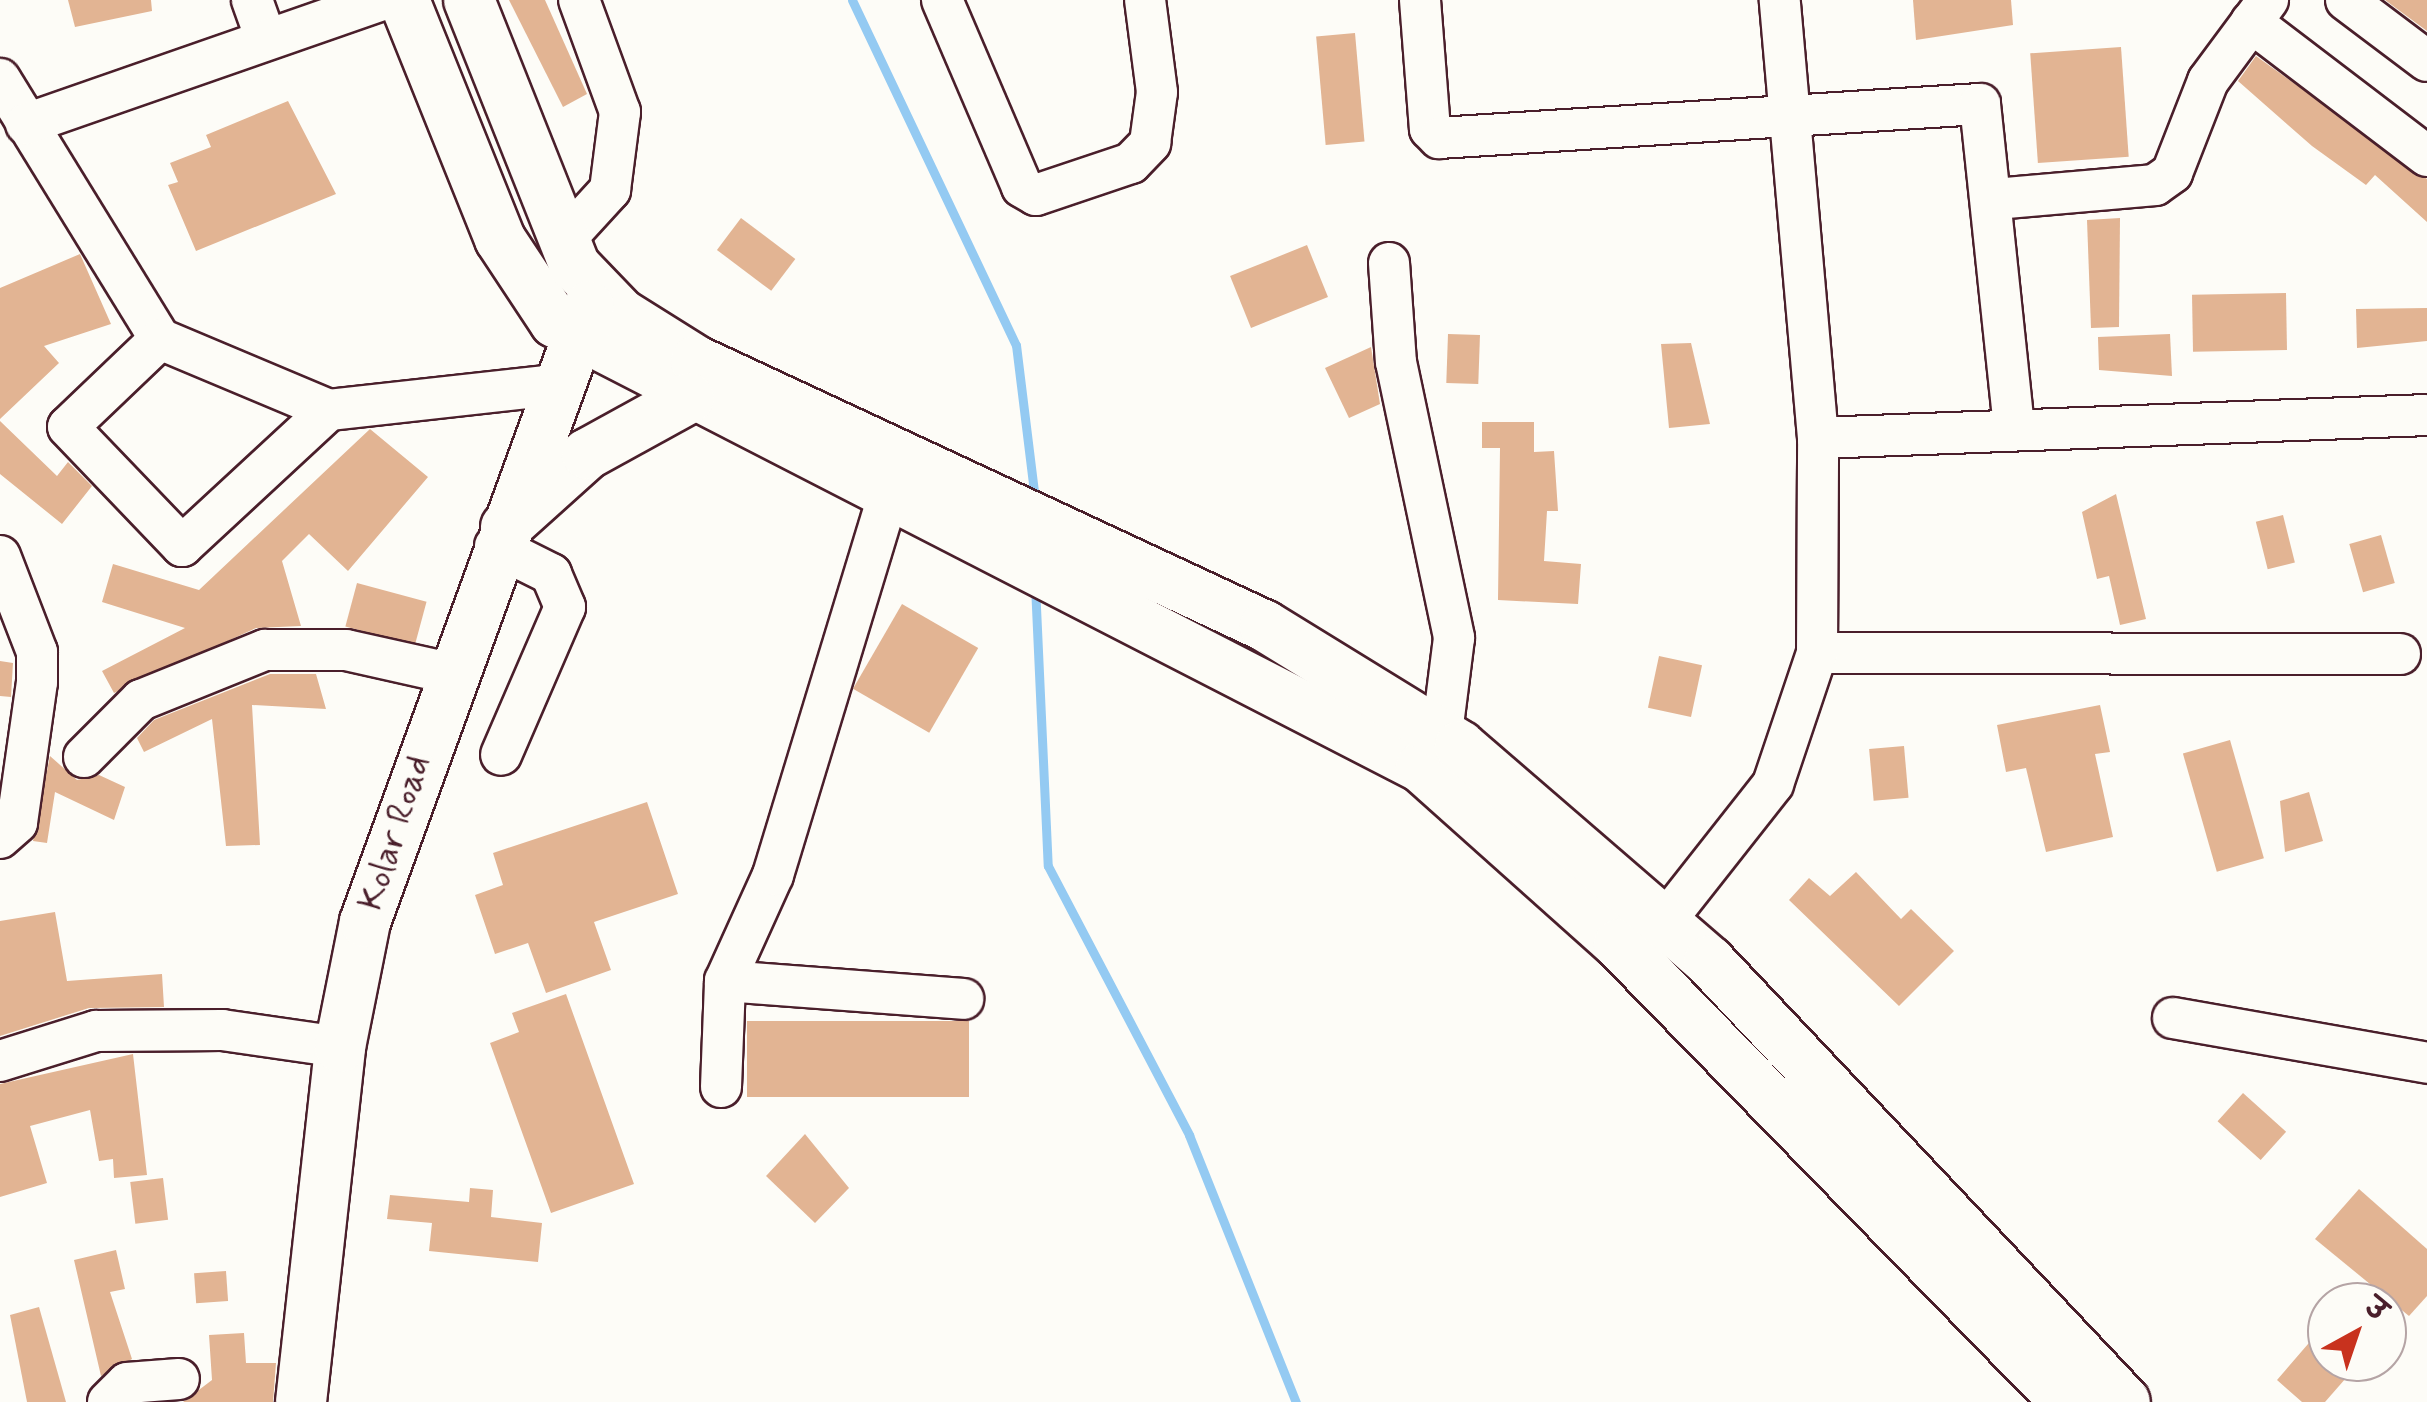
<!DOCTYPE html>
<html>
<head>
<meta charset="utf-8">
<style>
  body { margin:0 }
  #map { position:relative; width:2427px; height:1402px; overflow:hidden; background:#fdfcf7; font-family:Mynerve,"Playpen Sans Deva",sans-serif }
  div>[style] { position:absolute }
  .stream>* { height:9px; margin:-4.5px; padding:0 4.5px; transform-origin:4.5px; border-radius:4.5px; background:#94caf2 }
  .building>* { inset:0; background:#e2b493; transform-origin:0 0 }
  .roads { filter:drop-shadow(2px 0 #4a1f2b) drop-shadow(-2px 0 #4a1f2b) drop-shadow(0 2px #4a1f2b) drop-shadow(0 -2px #4a1f2b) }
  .minor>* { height:40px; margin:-20px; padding:0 20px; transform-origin:20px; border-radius:20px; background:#fdfcf7 }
  .major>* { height:50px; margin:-25px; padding:0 25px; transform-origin:25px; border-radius:25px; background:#fdfcf7 }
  span { translate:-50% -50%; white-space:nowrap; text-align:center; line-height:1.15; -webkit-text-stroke:9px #fdfcf7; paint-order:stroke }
  .street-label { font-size:35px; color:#4a1f2b }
  .north { position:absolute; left:2307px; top:1282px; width:100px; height:100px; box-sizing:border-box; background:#fdfcf7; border:2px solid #b5a4a5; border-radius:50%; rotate:40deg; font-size:28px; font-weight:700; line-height:40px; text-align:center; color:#4a1f2b }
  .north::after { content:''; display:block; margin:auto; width:35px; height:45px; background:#c8321e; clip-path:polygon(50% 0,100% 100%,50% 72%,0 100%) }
</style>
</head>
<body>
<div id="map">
  <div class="stream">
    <div style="left:852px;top:0;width:382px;rotate:64.6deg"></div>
    <div style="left:1016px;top:345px;width:155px;rotate:83deg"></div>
    <div style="left:1035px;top:585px;width:281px;rotate:87.4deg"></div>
    <div style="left:1048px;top:866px;width:304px;rotate:62.3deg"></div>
    <div style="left:1189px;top:1135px;width:288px;rotate:68.2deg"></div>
  </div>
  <div class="building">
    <div style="clip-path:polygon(68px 0,151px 0,152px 11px,75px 27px)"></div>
    <div style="clip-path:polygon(509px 0,545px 0,587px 94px,563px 107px)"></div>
    <div style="clip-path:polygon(1913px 0,2011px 0,2013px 25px,1916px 40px)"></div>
    <div style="clip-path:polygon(2385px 0,2427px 0,2427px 31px)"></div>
    <div style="left:1355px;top:33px;width:109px;height:39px;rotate:85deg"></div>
    <div style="left:2121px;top:47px;width:110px;height:91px;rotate:86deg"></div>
    <div style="clip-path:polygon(2256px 56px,2427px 179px,2427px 222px,2375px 175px,2366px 185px,2312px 146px,2238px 81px)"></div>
    <div style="clip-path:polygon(288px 101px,336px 194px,196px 251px,168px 185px,178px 182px,170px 163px,211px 147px,206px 135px)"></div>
    <div style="left:741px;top:218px;width:68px;height:40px;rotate:37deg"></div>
    <div style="clip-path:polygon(2120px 218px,2119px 327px,2091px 328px,2087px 220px)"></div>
    <div style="left:1307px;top:245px;width:56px;height:83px;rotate:68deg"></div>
    <div style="clip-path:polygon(80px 254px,111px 324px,44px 346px,59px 363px,0 419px,0 288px)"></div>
    <div style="left:2286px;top:293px;width:57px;height:94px;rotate:89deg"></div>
    <div style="clip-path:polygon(2427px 308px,2427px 341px,2357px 348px,2356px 309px)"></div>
    <div style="left:1448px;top:334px;width:32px;height:49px;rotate:2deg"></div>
    <div style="clip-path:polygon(2170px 334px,2172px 376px,2099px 370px,2098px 337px)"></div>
    <div style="clip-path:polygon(1691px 343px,1710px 424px,1669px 428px,1661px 344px)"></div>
    <div style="clip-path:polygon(1371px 347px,1380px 404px,1349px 418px,1325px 368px)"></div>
    <div style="clip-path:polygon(0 421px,57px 476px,68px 462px,92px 486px,62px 524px,0 474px)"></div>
    <div style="clip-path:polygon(1482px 422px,1534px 422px,1534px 452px,1554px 451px,1558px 511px,1547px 511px,1544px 561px,1581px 564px,1578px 604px,1498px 600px,1500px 448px,1482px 448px)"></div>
    <div style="clip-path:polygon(370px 429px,428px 477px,348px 571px,309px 534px,282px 561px,301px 626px,256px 628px,114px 693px,102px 671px,185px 628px,102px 602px,113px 564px,199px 590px)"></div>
    <div style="clip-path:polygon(2116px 494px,2146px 619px,2120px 625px,2109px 576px,2097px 579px,2082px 512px)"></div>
    <div style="left:2283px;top:515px;width:49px;height:28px;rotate:76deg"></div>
    <div style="left:2381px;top:535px;width:50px;height:33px;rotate:74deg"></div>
    <div style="left:357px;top:583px;width:72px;height:45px;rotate:15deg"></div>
    <div style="left:902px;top:604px;width:88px;height:98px;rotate:30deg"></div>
    <div style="left:1659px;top:656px;width:44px;height:53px;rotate:12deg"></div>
    <div style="clip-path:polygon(0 661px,13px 663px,11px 697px,0 696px)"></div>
    <div style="clip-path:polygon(270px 674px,316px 674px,326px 709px,252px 705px,260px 845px,226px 846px,212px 719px,144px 752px,137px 738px,154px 720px)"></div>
    <div style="clip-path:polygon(2100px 705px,2110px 752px,2095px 754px,2113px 837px,2046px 852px,2026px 768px,2006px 772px,1997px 725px)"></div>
    <div style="left:2230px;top:740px;width:123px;height:49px;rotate:74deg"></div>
    <div style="left:1904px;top:746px;width:52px;height:35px;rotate:85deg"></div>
    <div style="clip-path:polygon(50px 756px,77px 780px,99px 775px,125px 787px,114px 820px,55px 792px,47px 843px,33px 841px)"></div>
    <div style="clip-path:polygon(2309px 792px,2323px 841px,2285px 852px,2280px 801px)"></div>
    <div style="clip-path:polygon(647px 802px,678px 894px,594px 922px,611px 970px,546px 993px,528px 943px,495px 954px,475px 895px,503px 885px,493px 853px)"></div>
    <div style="clip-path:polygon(1856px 872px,1901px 919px,1911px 909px,1954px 951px,1899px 1006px,1789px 900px,1809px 878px,1830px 896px)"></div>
    <div style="clip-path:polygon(55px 912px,67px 981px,162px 974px,164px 1007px,89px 1008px,0 1036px,0 921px)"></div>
    <div style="clip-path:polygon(566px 994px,634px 1184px,551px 1213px,490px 1043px,519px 1032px,512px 1013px)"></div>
    <div style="left:969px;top:1021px;width:76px;height:222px;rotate:90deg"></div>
    <div style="clip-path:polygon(133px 1054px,147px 1175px,114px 1178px,113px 1159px,99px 1161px,90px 1110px,30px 1126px,47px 1183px,0 1197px,0 1084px)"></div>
    <div style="left:2243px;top:1093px;width:58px;height:38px;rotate:42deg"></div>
    <div style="clip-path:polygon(805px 1134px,849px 1188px,815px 1223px,766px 1176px)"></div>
    <div style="left:163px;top:1178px;width:42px;height:33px;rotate:83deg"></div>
    <div style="clip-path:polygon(470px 1188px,493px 1190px,491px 1217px,542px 1223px,538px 1262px,429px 1251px,432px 1223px,387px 1219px,390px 1195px,469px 1202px)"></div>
    <div style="clip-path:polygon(2359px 1189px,2427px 1249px,2427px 1296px,2409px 1316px,2315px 1239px)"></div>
    <div style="clip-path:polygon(116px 1250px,125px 1289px,110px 1292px,132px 1359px,101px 1376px,74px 1260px)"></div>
    <div style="left:226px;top:1271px;width:30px;height:32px;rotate:86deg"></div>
    <div style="clip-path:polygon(39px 1307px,66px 1402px,27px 1402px,10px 1315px)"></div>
    <div style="clip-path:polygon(2327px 1322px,2327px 1362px,2360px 1362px,2325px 1402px,2302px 1402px,2277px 1380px)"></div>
    <div style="clip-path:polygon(244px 1333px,246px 1363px,276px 1363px,273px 1402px,183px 1402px,212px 1380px,209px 1335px)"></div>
  </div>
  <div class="roads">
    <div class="minor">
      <div style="left:252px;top:0;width:41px;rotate:70.3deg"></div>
      <div style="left:942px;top:0;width:203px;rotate:66.8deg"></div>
      <div style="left:1022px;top:187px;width:16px;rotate:30deg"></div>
      <div style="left:1036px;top:195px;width:100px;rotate:-18.6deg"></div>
      <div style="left:1131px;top:163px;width:28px;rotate:-46deg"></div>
      <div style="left:1150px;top:143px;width:51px;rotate:-82.2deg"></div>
      <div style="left:1157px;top:92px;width:93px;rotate:-97.4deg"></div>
      <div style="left:1420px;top:0;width:129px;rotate:85.6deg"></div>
      <div style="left:1430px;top:129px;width:13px;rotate:45deg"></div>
      <div style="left:1439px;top:138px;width:542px;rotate:-3.6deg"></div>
      <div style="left:1980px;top:104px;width:328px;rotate:84deg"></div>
      <div style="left:2346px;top:0;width:101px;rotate:37deg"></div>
      <div style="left:2251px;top:22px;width:221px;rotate:37.3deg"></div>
      <div style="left:0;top:79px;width:305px;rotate:58.4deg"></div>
      <div style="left:160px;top:339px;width:183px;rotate:22.8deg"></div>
      <div style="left:329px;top:410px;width:226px;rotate:-6.3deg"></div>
      <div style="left:26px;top:124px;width:378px;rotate:-19.2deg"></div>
      <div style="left:1995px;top:199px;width:161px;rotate:-5deg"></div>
      <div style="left:2155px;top:185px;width:21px;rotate:-35deg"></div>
      <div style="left:2172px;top:173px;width:99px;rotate:-68.6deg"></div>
      <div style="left:2208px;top:81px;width:101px;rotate:-53.5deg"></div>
      <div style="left:567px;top:237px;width:64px;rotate:-47.5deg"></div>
      <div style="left:610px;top:190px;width:79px;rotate:-82.7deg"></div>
      <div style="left:620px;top:112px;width:119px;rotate:-110.1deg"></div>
      <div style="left:1389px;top:263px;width:99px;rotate:86deg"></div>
      <div style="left:1396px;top:362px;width:282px;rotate:78.1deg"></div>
      <div style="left:1454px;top:638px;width:96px;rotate:97.2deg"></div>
      <div style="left:160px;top:339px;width:127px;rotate:136.3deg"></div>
      <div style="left:68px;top:427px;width:165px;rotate:46.2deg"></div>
      <div style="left:182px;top:546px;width:200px;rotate:-42.8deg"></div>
      <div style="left:1818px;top:438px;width:609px;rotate:-2.16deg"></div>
      <div style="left:495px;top:546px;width:63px;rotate:26.6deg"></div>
      <div style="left:551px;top:574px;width:36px;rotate:67deg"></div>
      <div style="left:565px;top:607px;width:161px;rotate:113.4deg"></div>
      <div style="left:0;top:556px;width:103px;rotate:68.9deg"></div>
      <div style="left:37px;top:652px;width:30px;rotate:90deg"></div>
      <div style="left:37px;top:682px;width:142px;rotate:98.1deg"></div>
      <div style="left:17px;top:823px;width:23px;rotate:139deg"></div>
      <div style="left:1817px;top:653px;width:583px;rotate:0.1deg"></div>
      <div style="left:84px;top:757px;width:81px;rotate:-45deg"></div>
      <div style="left:141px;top:700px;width:134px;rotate:-22deg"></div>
      <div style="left:265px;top:650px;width:81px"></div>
      <div style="left:346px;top:650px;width:106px;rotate:12.6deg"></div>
      <div style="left:1648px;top:943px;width:202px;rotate:-51.8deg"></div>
      <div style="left:1773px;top:784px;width:138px;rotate:-71.4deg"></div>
      <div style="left:1817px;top:653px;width:215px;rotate:-89.7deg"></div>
      <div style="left:1818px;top:438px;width:440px;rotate:-95deg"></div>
      <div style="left:725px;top:981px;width:239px;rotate:4.3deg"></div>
      <div style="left:2173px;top:1018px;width:258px;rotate:10deg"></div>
      <div style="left:0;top:1061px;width:101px;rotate:-17.4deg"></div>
      <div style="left:96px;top:1031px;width:126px;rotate:-0.5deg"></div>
      <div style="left:222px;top:1030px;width:119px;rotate:8.2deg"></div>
      <div style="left:721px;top:1087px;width:106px;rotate:-87.8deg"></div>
      <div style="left:725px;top:981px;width:116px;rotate:-65.6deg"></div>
      <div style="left:773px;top:875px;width:399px;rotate:-73.1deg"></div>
      <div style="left:108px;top:1402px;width:27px;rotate:-45deg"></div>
      <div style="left:127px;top:1383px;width:52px;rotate:-4.4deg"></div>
    </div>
    <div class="major">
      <div style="left:404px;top:0;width:258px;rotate:68.1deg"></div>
      <div style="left:500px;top:239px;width:100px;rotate:56.5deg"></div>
      <div style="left:555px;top:322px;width:974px;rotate:27.2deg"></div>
      <div style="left:1421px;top:767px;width:266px;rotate:41.8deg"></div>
      <div style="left:1619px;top:944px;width:640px;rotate:45.7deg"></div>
      <div style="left:469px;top:0;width:286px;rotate:68.3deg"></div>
      <div style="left:575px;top:266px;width:66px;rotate:46.2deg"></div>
      <div style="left:621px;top:314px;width:89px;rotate:32.1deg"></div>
      <div style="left:696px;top:361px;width:628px;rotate:24.97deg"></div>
      <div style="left:1265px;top:626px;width:229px;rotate:31.6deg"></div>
      <div style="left:1460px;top:746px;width:329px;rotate:40.8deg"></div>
      <div style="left:1709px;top:961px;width:606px;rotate:46.67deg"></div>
      <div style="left:506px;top:527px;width:109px;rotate:-42deg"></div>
      <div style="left:587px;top:454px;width:116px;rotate:-28.8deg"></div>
      <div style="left:301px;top:1402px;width:357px;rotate:-83.7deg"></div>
      <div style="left:340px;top:1047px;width:127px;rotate:-78.7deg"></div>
      <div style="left:365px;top:922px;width:655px;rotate:-70.02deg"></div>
    </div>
  </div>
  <div class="street-label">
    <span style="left:395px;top:833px;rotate:-72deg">Kolar Road</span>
  </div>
  <div class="north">उ</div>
</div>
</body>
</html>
